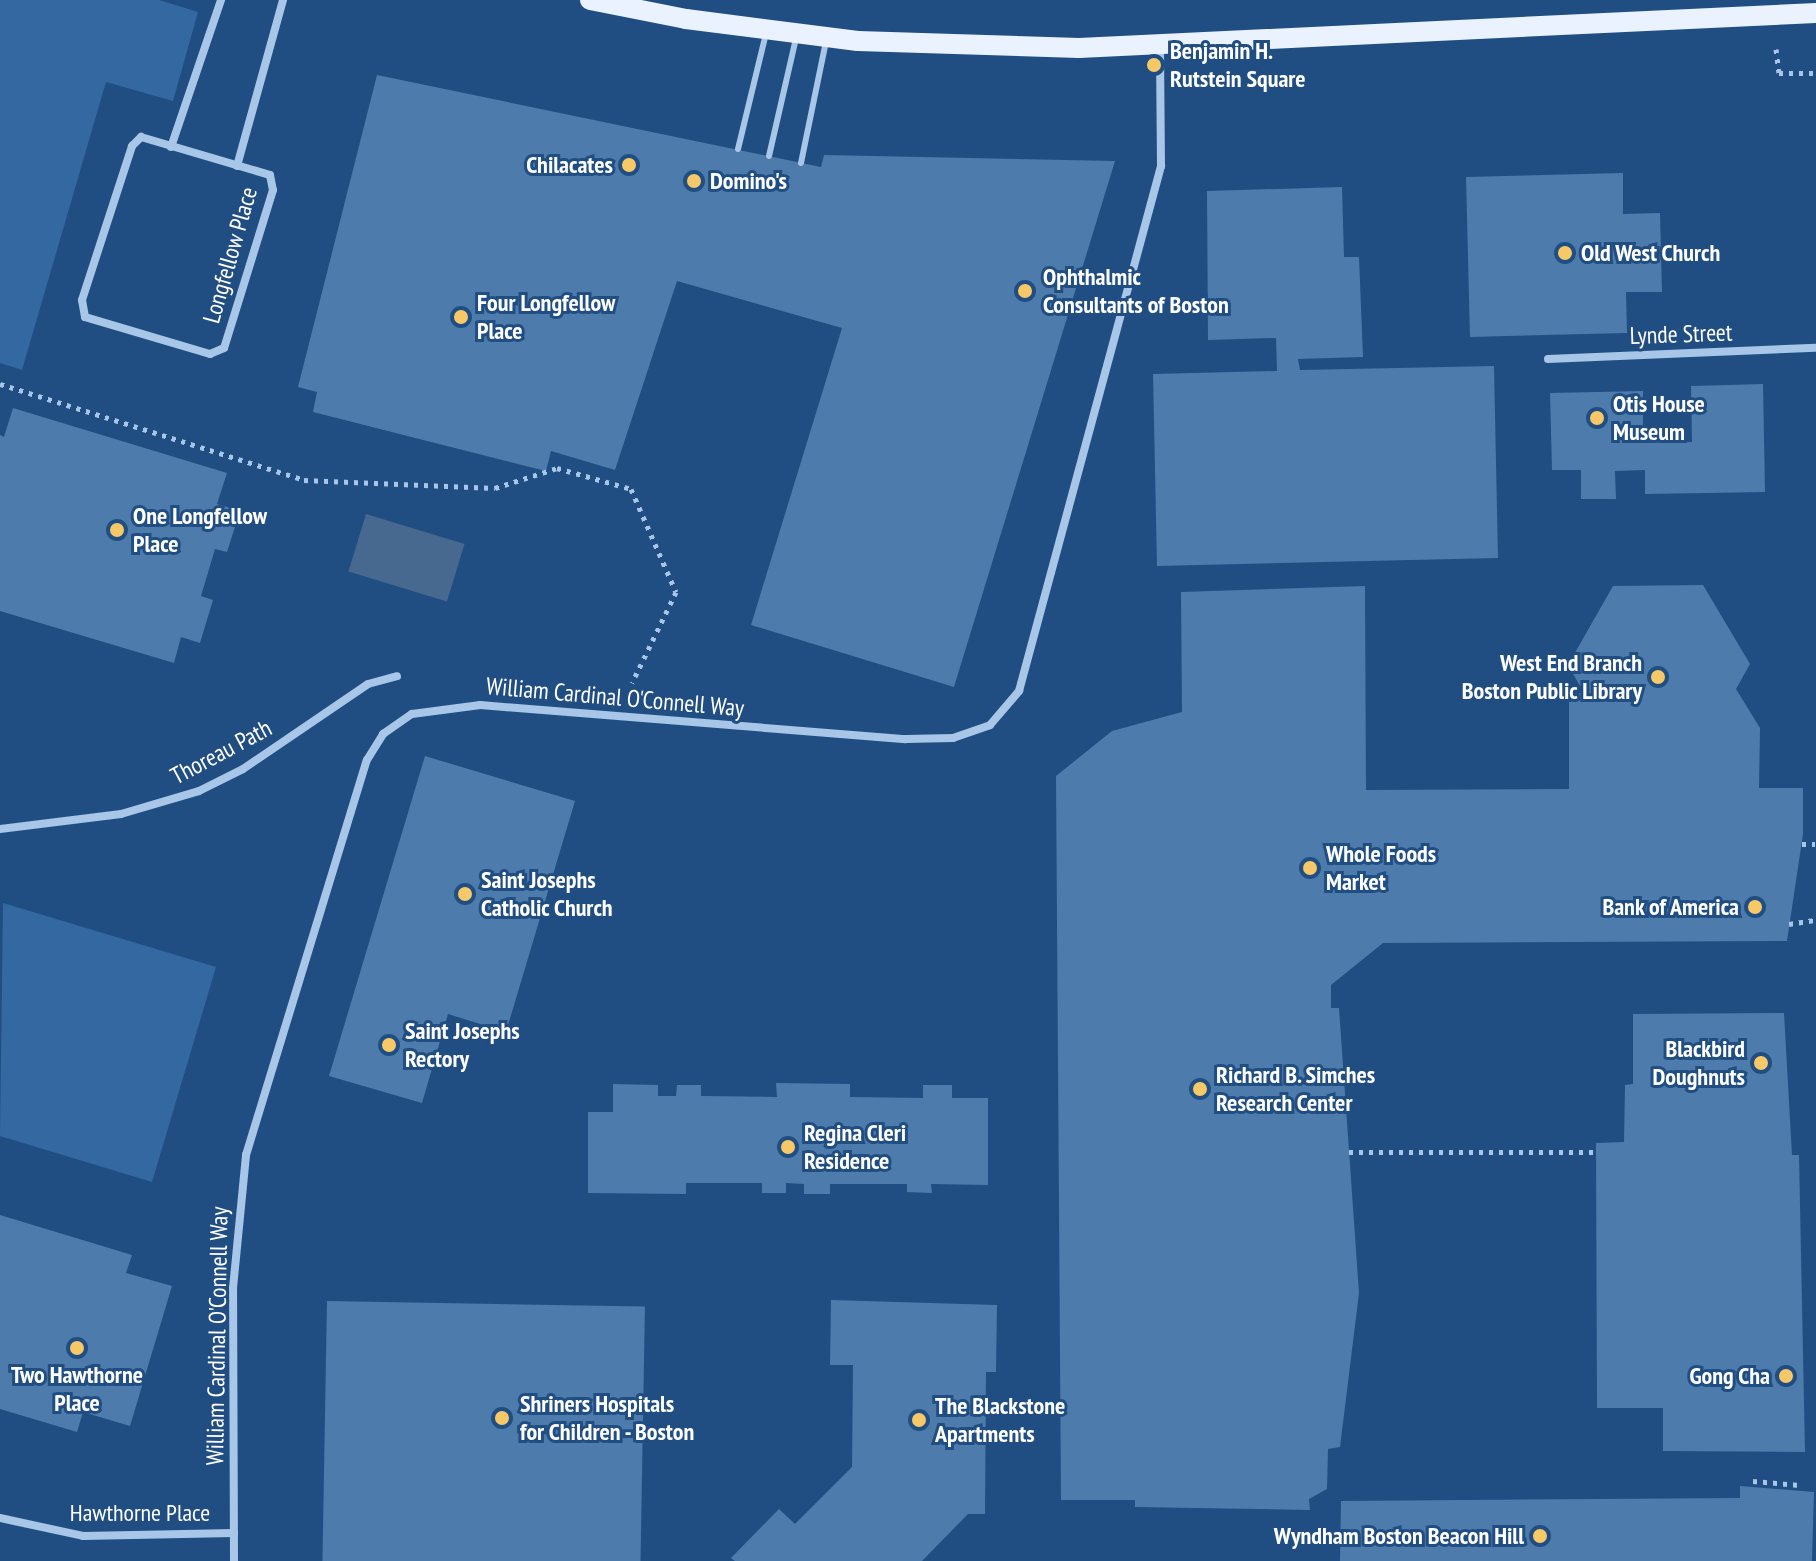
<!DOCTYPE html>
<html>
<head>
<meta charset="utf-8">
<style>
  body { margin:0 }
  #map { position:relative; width:1816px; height:1561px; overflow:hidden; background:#204e82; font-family:"PT Sans Narrow",sans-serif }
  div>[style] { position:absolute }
  .green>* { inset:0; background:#3468a0 }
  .water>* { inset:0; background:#48698f; transform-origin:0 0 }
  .building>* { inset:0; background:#4d7bac; transform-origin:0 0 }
  .path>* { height:5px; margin-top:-2.5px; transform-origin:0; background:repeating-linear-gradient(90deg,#a7c6e8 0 4px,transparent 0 10px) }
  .lane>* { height:6px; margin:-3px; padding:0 3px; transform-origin:3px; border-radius:3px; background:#a7c6e8 }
  .street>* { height:8px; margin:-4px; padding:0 4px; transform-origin:4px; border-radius:4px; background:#a7c6e8 }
  .primary>* { height:20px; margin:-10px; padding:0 10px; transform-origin:10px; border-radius:10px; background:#e9f2fe }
  .dots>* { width:22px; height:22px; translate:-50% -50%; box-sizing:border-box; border:4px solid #204e82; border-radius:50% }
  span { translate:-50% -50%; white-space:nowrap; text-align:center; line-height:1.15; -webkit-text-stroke:6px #204e82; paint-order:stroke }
  .poi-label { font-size:24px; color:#fff; font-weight:700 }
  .left { translate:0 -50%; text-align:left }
  .right { translate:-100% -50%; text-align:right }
  .street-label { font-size:24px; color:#fff }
</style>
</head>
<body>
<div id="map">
  <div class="green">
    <div style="clip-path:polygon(0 0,159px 0,198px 12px,173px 101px,106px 82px,22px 370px,0 363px)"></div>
    <div style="clip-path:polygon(3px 903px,216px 967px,152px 1182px,0 1136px)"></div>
  </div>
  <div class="water">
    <div style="left:366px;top:514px;width:103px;height:60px;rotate:17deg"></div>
  </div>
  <div class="building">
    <div style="clip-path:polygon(377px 75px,821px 167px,824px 155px,1115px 161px,954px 687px,751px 625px,842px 328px,677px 281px,615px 470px,551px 451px,546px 471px,313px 412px,317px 392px,298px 387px)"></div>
    <div style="clip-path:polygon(1623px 173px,1623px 214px,1660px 213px,1662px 292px,1626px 292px,1627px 333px,1470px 337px,1466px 177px)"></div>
    <div style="clip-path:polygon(1342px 187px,1344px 257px,1359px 257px,1363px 357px,1298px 359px,1300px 370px,1494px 366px,1498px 558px,1157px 566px,1153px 374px,1277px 371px,1276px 338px,1208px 340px,1207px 191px)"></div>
    <div style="clip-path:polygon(1763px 384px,1765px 492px,1645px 494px,1645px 470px,1615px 471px,1616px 499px,1581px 499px,1581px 470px,1552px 470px,1550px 393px,1643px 391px,1643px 443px,1692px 442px,1691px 386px)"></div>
    <div style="clip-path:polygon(13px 408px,227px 473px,217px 504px,240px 511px,227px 552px,215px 549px,201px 596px,213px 600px,200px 643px,181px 637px,174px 663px,0 611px,0 435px,4px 437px)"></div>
    <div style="clip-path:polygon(1703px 585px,1750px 664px,1736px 689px,1760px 728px,1759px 788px,1803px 788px,1803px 834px,1787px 941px,1383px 943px,1331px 985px,1331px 1008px,1339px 1008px,1359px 1293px,1340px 1447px,1328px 1449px,1327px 1489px,1309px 1499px,1310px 1510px,1135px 1507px,1135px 1500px,1061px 1500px,1056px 776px,1112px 731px,1182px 712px,1181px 592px,1365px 586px,1366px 790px,1569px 789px,1569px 693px,1584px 693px,1568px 665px,1613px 586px)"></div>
    <div style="clip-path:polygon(425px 756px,575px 801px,506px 1032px,448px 1014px,422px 1103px,329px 1076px)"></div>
    <div style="clip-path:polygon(1784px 1013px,1792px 1155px,1799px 1155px,1805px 1452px,1663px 1451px,1663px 1408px,1597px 1408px,1596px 1143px,1624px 1142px,1625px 1085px,1633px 1084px,1633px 1014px)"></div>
    <div style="clip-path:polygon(776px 1083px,850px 1084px,850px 1097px,923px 1098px,923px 1085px,952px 1085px,952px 1098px,988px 1098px,988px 1185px,931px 1184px,932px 1193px,907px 1192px,907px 1184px,830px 1184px,830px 1194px,804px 1194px,804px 1184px,786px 1183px,786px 1193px,762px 1193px,762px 1183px,686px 1183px,686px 1194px,588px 1193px,588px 1112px,613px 1112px,613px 1084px,658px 1085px,658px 1096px,676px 1096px,677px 1085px,701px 1085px,701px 1096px,777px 1097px)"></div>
    <div style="clip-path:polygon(0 1215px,132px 1255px,126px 1273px,172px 1286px,130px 1426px,83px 1412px,77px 1432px,0 1409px)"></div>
    <div style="clip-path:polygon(831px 1300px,997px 1305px,996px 1372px,986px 1372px,985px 1514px,968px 1514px,922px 1561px,735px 1561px,731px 1558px,779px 1509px,795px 1524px,852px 1467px,853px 1365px,830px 1365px)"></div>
    <div style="left:327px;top:1301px;width:318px;height:260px;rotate:1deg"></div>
    <div style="clip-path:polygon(1740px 1486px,1814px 1492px,1812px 1561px,1340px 1561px,1341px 1501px,1740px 1498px)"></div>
  </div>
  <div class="path">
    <div style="left:1776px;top:49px;width:24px;rotate:83deg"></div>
    <div style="left:1779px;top:73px;width:37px"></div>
    <div style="left:0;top:384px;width:319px;rotate:17.5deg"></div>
    <div style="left:304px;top:480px;width:191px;rotate:2.4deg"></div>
    <div style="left:495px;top:488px;width:65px;rotate:-17.9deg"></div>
    <div style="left:557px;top:468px;width:77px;rotate:15.8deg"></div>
    <div style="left:631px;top:489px;width:112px;rotate:66.4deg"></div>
    <div style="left:676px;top:592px;width:101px;rotate:115.8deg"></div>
    <div style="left:1802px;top:844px;width:13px"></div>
    <div style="left:1789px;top:924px;width:26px;rotate:-9deg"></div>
    <div style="left:1349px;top:1152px;width:247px"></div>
    <div style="left:1753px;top:1481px;width:47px;rotate:4.9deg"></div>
  </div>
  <div class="lane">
    <div style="left:738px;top:149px;width:119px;rotate:-76.4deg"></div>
    <div style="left:769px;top:156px;width:121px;rotate:-77.1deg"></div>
    <div style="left:801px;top:163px;width:125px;rotate:-78.4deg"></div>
  </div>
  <div class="street">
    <div style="left:141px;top:137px;width:134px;rotate:16.4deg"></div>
    <div style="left:270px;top:175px;width:15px;rotate:79deg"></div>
    <div style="left:273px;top:190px;width:165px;rotate:107.2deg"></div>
    <div style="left:224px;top:348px;width:15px;rotate:157deg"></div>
    <div style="left:210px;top:354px;width:130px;rotate:-163.5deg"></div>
    <div style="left:85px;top:317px;width:17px;rotate:-100deg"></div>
    <div style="left:82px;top:300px;width:162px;rotate:-72deg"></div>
    <div style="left:132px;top:146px;width:13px;rotate:-45deg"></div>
    <div style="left:171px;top:147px;width:155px;rotate:-71.2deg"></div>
    <div style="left:237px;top:166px;width:172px;rotate:-74.5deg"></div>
    <div style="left:1548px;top:359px;width:268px;rotate:-2.4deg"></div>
    <div style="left:0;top:829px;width:122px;rotate:-7.1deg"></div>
    <div style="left:121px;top:814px;width:81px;rotate:-16.4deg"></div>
    <div style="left:199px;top:791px;width:49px;rotate:-26.6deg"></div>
    <div style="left:243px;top:769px;width:151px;rotate:-34.2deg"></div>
    <div style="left:368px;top:684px;width:30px;rotate:-15deg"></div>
    <div style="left:0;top:1518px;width:85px;rotate:12.2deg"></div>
    <div style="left:83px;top:1536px;width:151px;rotate:-1.1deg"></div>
    <div style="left:234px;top:1561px;width:273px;rotate:-90.2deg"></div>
    <div style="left:233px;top:1288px;width:134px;rotate:-84.4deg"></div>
    <div style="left:246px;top:1155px;width:413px;rotate:-73deg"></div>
    <div style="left:367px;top:760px;width:31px;rotate:-58deg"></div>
    <div style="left:383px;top:734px;width:35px;rotate:-35deg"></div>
    <div style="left:412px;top:714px;width:69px;rotate:-7.5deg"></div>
    <div style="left:480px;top:705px;width:427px;rotate:4.6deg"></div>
    <div style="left:906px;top:739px;width:47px;rotate:-1.2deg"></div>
    <div style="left:953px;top:738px;width:39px;rotate:-19deg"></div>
    <div style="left:990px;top:725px;width:45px;rotate:-49.5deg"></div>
    <div style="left:1019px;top:691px;width:544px;rotate:-74.86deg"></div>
    <div style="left:1161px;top:166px;width:120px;rotate:-90.5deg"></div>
  </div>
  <div class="primary">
    <div style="left:590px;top:0;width:98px;rotate:11.2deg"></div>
    <div style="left:686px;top:19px;width:173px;rotate:7.3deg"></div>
    <div style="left:858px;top:41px;width:221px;rotate:1.8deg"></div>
    <div style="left:1079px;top:48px;width:738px;rotate:-2.72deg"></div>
  </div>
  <div class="dots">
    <div style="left:1154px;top:65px;background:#f6c867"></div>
    <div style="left:629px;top:165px;background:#f6c867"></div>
    <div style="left:694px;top:181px;background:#f6c867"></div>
    <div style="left:1565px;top:253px;background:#f6c867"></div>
    <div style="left:1025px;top:291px;background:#f6c867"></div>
    <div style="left:461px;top:317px;background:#f6c867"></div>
    <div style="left:1597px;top:418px;background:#f6c867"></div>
    <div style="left:117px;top:530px;background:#f6c867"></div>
    <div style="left:1658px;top:677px;background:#f6c867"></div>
    <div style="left:1310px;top:868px;background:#f6c867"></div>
    <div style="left:465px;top:894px;background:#f6c867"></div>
    <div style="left:1755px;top:907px;background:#f6c867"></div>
    <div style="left:389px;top:1045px;background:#f6c867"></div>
    <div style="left:1761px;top:1063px;background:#f6c867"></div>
    <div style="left:1200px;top:1089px;background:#f6c867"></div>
    <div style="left:788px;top:1147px;background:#f6c867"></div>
    <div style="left:77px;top:1348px;background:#f6c867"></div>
    <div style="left:1786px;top:1376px;background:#f6c867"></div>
    <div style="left:502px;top:1418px;background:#f6c867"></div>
    <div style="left:919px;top:1420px;background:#f6c867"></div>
    <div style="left:1540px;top:1536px;background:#f6c867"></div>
  </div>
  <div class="poi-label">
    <span class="left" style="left:1170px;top:65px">Benjamin H.<br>Rutstein Square</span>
    <span class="right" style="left:613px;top:165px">Chilacates</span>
    <span class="left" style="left:710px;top:181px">Domino's</span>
    <span class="left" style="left:1581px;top:253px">Old West Church</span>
    <span class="left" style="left:1043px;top:291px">Ophthalmic<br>Consultants of Boston</span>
    <span class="left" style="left:477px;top:317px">Four Longfellow<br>Place</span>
    <span class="left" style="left:1613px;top:418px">Otis House<br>Museum</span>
    <span class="left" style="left:133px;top:530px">One Longfellow<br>Place</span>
    <span class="right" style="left:1642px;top:677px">West End Branch<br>Boston Public Library</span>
    <span class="left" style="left:1326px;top:868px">Whole Foods<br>Market</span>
    <span class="left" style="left:481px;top:894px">Saint Josephs<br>Catholic Church</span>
    <span class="right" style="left:1739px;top:907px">Bank of America</span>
    <span class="left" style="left:405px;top:1045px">Saint Josephs<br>Rectory</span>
    <span class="right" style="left:1745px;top:1063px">Blackbird<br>Doughnuts</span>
    <span class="left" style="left:1216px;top:1089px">Richard B. Simches<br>Research Center</span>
    <span class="left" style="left:804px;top:1147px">Regina Cleri<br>Residence</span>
    <span style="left:77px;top:1389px">Two Hawthorne<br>Place</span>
    <span class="right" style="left:1770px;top:1376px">Gong Cha</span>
    <span class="left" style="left:520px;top:1418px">Shriners Hospitals<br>for Children - Boston</span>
    <span class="left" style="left:935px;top:1420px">The Blackstone<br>Apartments</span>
    <span class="right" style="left:1524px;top:1536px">Wyndham Boston Beacon Hill</span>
  </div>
  <div class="street-label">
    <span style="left:230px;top:255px;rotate:-74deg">Longfellow Place</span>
    <span style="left:1681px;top:334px;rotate:-2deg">Lynde Street</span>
    <span style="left:615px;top:697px;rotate:5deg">William Cardinal O'Connell Way</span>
    <span style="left:221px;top:752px;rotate:-28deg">Thoreau Path</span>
    <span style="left:217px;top:1336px;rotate:-89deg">William Cardinal O'Connell Way</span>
    <span style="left:140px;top:1513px">Hawthorne Place</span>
  </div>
</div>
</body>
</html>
